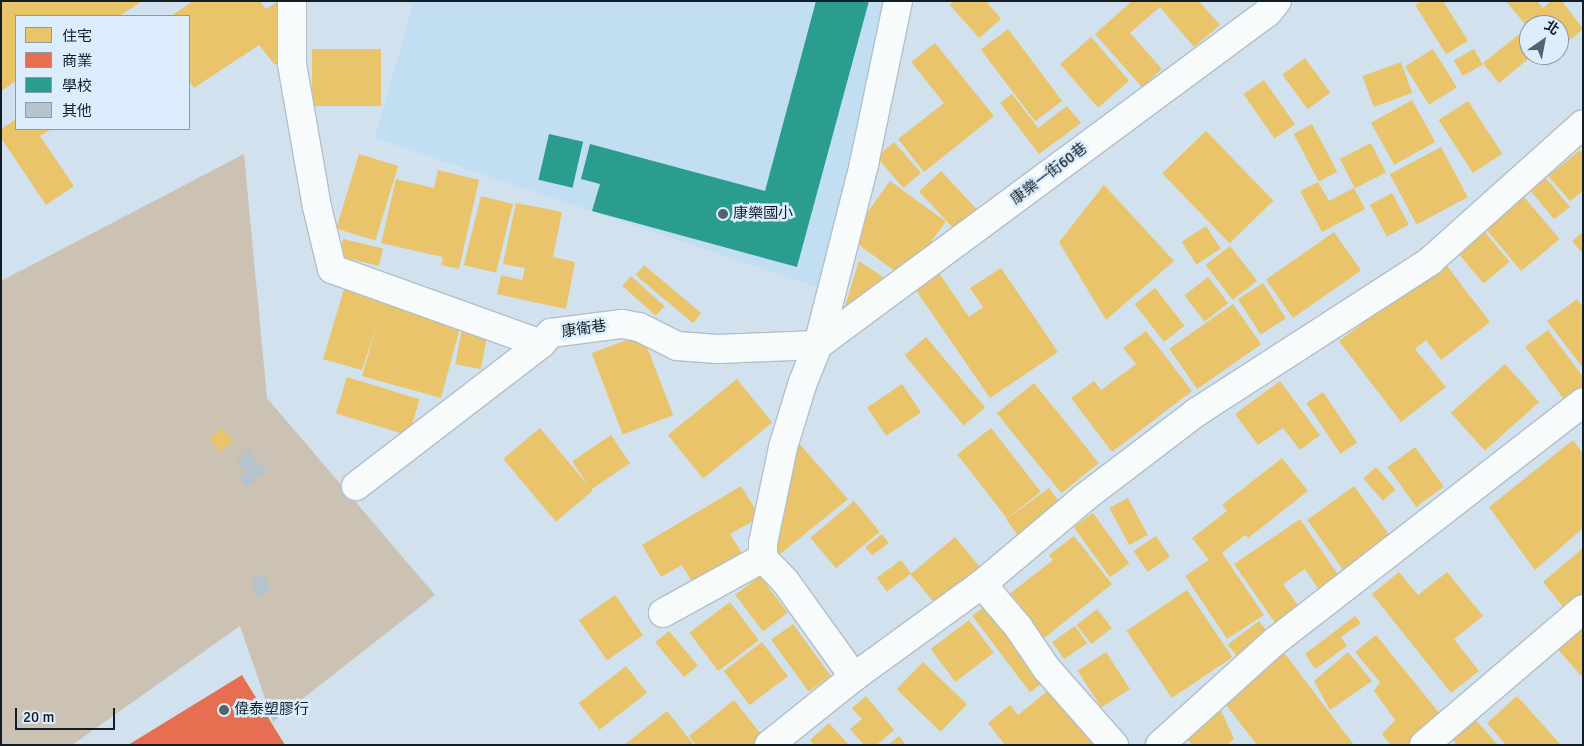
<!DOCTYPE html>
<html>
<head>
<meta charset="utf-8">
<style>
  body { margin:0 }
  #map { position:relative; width:1584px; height:746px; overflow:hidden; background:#d1e2ee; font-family:Signika,"Noto Sans TC",sans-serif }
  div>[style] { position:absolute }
  .built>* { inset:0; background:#c1def2 }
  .green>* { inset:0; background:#cbc2b4 }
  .homes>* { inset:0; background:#e9c46a; transform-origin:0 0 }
  .shops>* { inset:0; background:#e76f51 }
  .schools>* { inset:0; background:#2a9d8f; transform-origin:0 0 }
  .building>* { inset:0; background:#b6c3cd }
  .roads { filter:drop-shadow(1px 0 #b2bfc9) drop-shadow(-1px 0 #b2bfc9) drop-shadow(0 1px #b2bfc9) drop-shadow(0 -1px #b2bfc9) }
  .street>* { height:28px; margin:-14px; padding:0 14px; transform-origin:14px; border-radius:14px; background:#f8fbfc }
  .dots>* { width:14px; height:14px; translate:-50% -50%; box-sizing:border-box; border:2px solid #dceefd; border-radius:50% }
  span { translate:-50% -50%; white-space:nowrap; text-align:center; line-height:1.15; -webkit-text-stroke:5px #dceefd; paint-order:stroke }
  .street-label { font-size:15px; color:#121e26 }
  .poi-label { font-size:15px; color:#121e26 }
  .left { translate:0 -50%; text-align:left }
  .frame { position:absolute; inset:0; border:2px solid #121e26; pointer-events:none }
  .legend { position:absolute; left:15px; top:15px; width:175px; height:115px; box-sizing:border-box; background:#dceefd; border:1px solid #8b9ba7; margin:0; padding:6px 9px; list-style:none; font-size:15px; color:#121e26 }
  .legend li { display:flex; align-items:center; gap:10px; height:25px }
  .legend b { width:25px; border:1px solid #8b9ba7 }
  .north { position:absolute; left:1519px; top:15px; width:50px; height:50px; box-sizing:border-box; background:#dceefd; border:1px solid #8b9ba7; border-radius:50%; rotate:33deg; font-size:14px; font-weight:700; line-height:20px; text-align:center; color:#121e26 }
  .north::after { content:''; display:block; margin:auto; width:18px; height:22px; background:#55636c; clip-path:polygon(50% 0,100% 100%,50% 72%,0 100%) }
  .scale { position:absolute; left:15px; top:708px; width:100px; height:22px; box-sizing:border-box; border:2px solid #121e26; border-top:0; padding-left:6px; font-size:15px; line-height:18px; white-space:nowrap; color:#121e26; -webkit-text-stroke:4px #dceefd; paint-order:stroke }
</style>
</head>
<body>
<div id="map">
  <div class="built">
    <div style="clip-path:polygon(414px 1px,900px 1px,826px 290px,375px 138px)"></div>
  </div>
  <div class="green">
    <div style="clip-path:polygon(244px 154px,267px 398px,435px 595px,273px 722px,240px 626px,72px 745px,1px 745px,1px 281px)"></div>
  </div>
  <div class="homes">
    <div style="clip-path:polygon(1px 1px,143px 1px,119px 16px,16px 16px,16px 81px,1px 91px)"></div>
    <div style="clip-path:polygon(193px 1px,260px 1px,266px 9px,277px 2px,292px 44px,285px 59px,275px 65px,259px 45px,194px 88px,189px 80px,189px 16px,171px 16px)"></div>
    <div style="clip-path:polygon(954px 1px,986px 1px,1001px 19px,979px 38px,950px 5px)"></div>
    <div style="clip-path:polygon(1132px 1px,1199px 1px,1220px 25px,1194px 47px,1160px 7px,1130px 33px,1162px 69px,1142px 87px,1095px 34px)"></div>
    <div style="clip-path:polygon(1422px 1px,1443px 1px,1468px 41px,1446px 54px,1415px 5px)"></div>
    <div style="clip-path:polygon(1506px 1px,1537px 1px,1543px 8px,1551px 1px,1562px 1px,1583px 29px,1559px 49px,1559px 25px,1529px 25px,1529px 29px)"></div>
    <div style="left:1008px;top:29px;width:90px;height:34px;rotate:53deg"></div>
    <div style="clip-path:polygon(1522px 32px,1529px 41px,1529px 55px,1533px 55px,1499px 83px,1483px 63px)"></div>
    <div style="left:1091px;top:37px;width:58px;height:41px;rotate:49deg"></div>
    <div style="clip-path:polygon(935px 43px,994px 116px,924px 172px,898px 139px,944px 103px,911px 62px)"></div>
    <div style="left:312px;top:49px;width:69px;height:57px"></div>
    <div style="left:1433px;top:49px;width:45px;height:33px;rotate:58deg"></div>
    <div style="left:1474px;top:49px;width:18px;height:23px;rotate:61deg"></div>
    <div style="left:1305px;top:58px;width:43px;height:28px;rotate:54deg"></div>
    <div style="left:1401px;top:62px;width:33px;height:41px;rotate:70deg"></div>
    <div style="left:1264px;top:80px;width:54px;height:25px;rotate:55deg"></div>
    <div style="clip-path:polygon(1012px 94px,1038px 128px,1067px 106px,1081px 123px,1039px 154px,1000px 103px)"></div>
    <div style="left:1412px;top:100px;width:48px;height:47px;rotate:61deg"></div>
    <div style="left:1468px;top:101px;width:63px;height:35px;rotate:57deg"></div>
    <div style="clip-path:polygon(16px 119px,16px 129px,52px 129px,40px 136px,74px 186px,46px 205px,1px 138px,1px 129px)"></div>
    <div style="left:1312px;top:124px;width:54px;height:21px;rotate:62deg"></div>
    <div style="left:1206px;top:131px;width:97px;height:61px;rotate:46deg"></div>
    <div style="clip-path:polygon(1572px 136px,1581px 147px,1545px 177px,1570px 207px,1554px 219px,1521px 179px)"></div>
    <div style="left:894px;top:142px;width:41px;height:23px;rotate:49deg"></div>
    <div style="left:1371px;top:143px;width:33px;height:35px;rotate:63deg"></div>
    <div style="left:1441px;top:147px;width:57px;height:58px;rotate:62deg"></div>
    <div style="clip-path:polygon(1580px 150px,1583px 154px,1583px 191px,1570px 201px,1548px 176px)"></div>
    <div style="left:359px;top:154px;width:41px;height:78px;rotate:17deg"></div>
    <div style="clip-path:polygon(438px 170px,479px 180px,459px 269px,441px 265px,443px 257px,381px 243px,396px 179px,434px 188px)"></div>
    <div style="left:941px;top:171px;width:57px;height:30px;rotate:47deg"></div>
    <div style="left:1510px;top:180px;width:77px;height:50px;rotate:50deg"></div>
    <div style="left:890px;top:181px;width:69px;height:70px;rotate:36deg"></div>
    <div style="clip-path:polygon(1318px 182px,1329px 201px,1354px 188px,1365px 209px,1322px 232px,1300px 191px)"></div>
    <div style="clip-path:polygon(1104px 185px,1174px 261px,1106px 320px,1059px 242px)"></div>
    <div style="left:1392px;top:193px;width:36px;height:25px;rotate:62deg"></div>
    <div style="left:481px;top:196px;width:33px;height:71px;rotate:14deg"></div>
    <div style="clip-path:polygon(516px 203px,562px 212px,553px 257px,575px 262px,566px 309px,497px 294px,501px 275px,522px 280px,525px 268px,503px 264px)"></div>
    <div style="left:1473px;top:218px;width:57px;height:34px;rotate:50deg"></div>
    <div style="left:1206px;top:226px;width:27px;height:29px;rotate:57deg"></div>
    <div style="left:1334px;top:232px;width:47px;height:83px;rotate:55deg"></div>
    <div style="clip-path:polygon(1583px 232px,1583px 254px,1572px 241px)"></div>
    <div style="left:343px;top:239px;width:41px;height:18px;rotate:13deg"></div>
    <div style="left:1230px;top:246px;width:44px;height:31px;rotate:52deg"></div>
    <div style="clip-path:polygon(859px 261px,889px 281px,840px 322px)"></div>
    <div style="clip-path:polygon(1444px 262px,1490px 322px,1441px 360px,1426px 340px,1415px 349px,1446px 387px,1401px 422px,1339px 341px)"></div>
    <div style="left:644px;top:265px;width:75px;height:13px;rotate:40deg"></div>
    <div style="clip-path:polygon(1001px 268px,1058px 352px,990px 398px,913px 286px,937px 270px,969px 317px,983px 307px,970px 288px)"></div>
    <div style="left:631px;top:276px;width:45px;height:13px;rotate:42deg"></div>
    <div style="left:1208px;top:277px;width:33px;height:30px;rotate:52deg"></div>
    <div style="left:1263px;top:283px;width:42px;height:30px;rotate:57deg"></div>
    <div style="clip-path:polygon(345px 286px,462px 320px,441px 398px,362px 376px,377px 325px,362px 370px,323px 359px)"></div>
    <div style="left:1155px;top:288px;width:48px;height:26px;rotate:52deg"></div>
    <div style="clip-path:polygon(1577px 299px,1583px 307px,1583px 368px,1547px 321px)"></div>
    <div style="left:1233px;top:304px;width:49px;height:78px;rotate:55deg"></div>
    <div style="left:464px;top:319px;width:26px;height:46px;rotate:11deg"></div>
    <div style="clip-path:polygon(1548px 330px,1583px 377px,1583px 389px,1566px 402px,1525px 347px)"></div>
    <div style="clip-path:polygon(1146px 331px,1192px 391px,1112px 452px,1071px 398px,1094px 381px,1101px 390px,1136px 364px,1123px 348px)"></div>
    <div style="left:642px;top:334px;width:87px;height:54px;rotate:69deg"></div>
    <div style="left:926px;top:337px;width:92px;height:28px;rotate:50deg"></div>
    <div style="left:1505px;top:364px;width:51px;height:73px;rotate:48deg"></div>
    <div style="left:347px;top:377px;width:76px;height:38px;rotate:17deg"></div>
    <div style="left:737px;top:379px;width:56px;height:89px;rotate:51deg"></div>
    <div style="clip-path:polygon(1280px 381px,1320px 435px,1300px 450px,1283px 428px,1258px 445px,1235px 414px)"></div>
    <div style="left:1034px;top:383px;width:103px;height:48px;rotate:51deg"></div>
    <div style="left:902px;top:384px;width:34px;height:42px;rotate:56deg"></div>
    <div style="left:1323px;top:392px;width:61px;height:20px;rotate:56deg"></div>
    <div style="left:223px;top:428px;width:17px;height:17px;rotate:54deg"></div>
    <div style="left:540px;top:428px;width:82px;height:48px;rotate:50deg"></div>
    <div style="left:991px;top:428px;width:81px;height:43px;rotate:52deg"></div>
    <div style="left:611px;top:435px;width:34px;height:47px;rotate:56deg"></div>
    <div style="clip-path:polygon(796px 440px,848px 499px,774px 559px)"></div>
    <div style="clip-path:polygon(1573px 440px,1583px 454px,1583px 528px,1535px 570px,1489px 507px)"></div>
    <div style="left:1415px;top:447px;width:49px;height:34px;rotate:54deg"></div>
    <div style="clip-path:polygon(1282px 458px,1308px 491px,1248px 538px,1245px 535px,1222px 553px,1264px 615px,1227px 639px,1185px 576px,1209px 560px,1192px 538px,1227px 511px,1222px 505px)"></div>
    <div style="left:1376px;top:467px;width:30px;height:17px;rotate:49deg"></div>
    <div style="clip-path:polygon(741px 486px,760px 517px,730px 534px,745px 558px,695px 587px,682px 565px,661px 577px,642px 545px)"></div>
    <div style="left:1354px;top:486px;width:66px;height:58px;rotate:54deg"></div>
    <div style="left:1049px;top:488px;width:19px;height:53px;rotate:54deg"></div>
    <div style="left:1128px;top:498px;width:42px;height:21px;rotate:62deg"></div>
    <div style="left:854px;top:501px;width:40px;height:57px;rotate:50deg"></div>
    <div style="left:1093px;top:513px;width:62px;height:24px;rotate:54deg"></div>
    <div style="clip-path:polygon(1300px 519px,1341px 579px,1321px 593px,1305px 569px,1283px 584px,1302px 611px,1278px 627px,1234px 564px)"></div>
    <div style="left:882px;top:534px;width:11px;height:21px;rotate:52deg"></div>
    <div style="clip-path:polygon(1074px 536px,1112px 584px,1043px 639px,1008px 595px,1053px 560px,1049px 555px)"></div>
    <div style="left:1156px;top:536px;width:25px;height:27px;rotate:56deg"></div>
    <div style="left:955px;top:537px;width:39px;height:58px;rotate:50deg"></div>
    <div style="clip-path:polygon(1583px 548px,1583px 600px,1568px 613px,1543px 582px)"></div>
    <div style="left:901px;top:560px;width:17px;height:30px;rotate:54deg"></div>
    <div style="clip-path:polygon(1399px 572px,1418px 595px,1447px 572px,1483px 616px,1454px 639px,1479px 671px,1451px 693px,1372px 594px)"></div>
    <div style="left:760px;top:576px;width:46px;height:31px;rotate:53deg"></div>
    <div style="left:1187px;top:590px;width:81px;height:73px;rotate:56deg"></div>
    <div style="left:615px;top:595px;width:49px;height:44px;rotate:55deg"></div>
    <div style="left:993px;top:600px;width:96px;height:26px;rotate:53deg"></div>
    <div style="left:730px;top:602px;width:48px;height:51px;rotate:53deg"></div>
    <div style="left:1097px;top:609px;width:24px;height:26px;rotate:52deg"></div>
    <div style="clip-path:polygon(1355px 616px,1361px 623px,1341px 637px,1347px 646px,1315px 669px,1305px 654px)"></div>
    <div style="left:969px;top:620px;width:41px;height:48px;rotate:53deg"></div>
    <div style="left:1259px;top:621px;width:20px;height:39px;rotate:53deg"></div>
    <div style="clip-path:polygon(1583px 623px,1583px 678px,1555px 646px)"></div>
    <div style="left:793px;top:624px;width:64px;height:27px;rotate:54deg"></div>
    <div style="left:1075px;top:626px;width:21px;height:28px;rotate:55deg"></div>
    <div style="left:669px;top:631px;width:45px;height:18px;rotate:50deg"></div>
    <div style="clip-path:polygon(1376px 635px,1440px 714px,1407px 745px,1391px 745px,1382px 734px,1395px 720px,1374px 691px,1380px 682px,1355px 652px)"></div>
    <div style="left:762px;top:642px;width:43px;height:48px;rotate:53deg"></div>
    <div style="clip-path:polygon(1282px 650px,1354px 745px,1257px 745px,1220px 697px)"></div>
    <div style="left:1106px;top:652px;width:44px;height:34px;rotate:57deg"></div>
    <div style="clip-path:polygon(1348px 652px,1372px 681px,1330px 710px,1314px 681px)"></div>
    <div style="left:923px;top:662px;width:61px;height:38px;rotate:44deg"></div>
    <div style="left:626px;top:666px;width:34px;height:60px;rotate:52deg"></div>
    <div style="clip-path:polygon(1055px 685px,1103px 745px,1005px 745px,988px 723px,1010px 705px,1018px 715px)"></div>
    <div style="clip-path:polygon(866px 696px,894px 730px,877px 745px,864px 745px,850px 729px,862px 719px,852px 708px)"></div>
    <div style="clip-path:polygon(1517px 696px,1561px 745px,1506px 745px,1487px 723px)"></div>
    <div style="clip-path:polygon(734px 700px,764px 738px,755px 745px,696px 745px,689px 736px)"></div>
    <div style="clip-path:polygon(1219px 706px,1234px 739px,1227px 745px,1192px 745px,1185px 735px)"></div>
    <div style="clip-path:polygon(667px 711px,694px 745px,624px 745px)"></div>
    <div style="clip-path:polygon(1472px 716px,1498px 745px,1457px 745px,1449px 736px)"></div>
    <div style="clip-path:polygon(829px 723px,849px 745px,814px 745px,810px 740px)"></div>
    <div style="clip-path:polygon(899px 736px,906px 745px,888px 745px)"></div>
  </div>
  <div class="shops">
    <div style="clip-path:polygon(242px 675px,285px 745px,128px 745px)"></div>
  </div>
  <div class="schools">
    <div style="clip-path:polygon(816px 1px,869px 1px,797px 267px,592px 211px,600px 184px,581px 179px,590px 144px,765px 191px)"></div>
    <div style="left:549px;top:134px;width:35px;height:47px;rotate:13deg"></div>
  </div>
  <div class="building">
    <div style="clip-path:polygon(249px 450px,266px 471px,246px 487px,238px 477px,245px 472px,236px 461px)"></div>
    <div style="clip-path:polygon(261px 573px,272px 587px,259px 597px,251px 587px,254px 584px,251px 581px)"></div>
  </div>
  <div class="roads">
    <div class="street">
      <div style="left:292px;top:1px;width:63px;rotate:90deg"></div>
      <div style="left:292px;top:64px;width:145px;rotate:80.1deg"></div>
      <div style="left:317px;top:207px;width:64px;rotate:76.4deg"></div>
      <div style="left:332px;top:269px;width:222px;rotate:19.7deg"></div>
      <div style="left:541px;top:344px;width:15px;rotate:-48deg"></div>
      <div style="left:551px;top:333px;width:72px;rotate:-7.2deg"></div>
      <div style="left:622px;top:324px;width:17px;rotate:10deg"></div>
      <div style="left:639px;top:327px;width:42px;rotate:26.6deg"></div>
      <div style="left:677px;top:346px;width:41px;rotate:4.2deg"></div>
      <div style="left:718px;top:349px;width:100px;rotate:-2.3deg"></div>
      <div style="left:818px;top:345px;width:560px;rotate:-36.5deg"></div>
      <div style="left:1268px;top:12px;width:14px;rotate:-51deg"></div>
      <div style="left:356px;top:486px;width:233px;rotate:-37.5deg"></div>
      <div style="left:982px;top:584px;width:57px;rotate:49.9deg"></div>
      <div style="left:1019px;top:628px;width:48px;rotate:56deg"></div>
      <div style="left:1046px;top:668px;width:103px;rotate:48.6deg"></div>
      <div style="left:663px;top:613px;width:114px;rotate:-28.8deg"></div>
      <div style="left:854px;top:677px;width:118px;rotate:-125.7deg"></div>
      <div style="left:785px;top:581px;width:32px;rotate:-134deg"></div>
      <div style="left:763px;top:558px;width:15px;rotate:-90deg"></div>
      <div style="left:763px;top:543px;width:98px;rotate:-78.2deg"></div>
      <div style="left:783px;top:447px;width:68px;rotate:-72.9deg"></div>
      <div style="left:803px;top:382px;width:40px;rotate:-68deg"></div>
      <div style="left:818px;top:345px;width:187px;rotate:-75.7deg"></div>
      <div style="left:864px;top:164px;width:167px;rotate:-78.2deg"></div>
      <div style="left:769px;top:745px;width:109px;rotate:-38.7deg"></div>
      <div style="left:854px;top:677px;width:158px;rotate:-36deg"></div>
      <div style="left:982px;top:584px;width:133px;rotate:-40.1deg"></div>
      <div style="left:1084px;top:498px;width:142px;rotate:-37.3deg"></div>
      <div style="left:1197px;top:412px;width:278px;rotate:-32.9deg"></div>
      <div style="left:1430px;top:261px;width:205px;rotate:-41.8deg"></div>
      <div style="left:1160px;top:745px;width:154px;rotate:-42.1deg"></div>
      <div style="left:1274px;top:642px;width:391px;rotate:-37.8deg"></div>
      <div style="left:1424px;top:745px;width:209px;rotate:-40.5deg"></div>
    </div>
  </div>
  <div class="dots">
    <div style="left:723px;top:214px;background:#55636c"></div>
    <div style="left:224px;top:710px;background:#55636c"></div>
  </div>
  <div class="street-label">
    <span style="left:1049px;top:174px;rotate:-37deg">康樂一街60巷</span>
    <span style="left:584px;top:329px;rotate:-8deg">康衛巷</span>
  </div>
  <div class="poi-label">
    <span class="left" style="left:733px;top:214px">康樂國小</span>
    <span class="left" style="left:234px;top:710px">偉泰塑膠行</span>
  </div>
  <div class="frame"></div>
  <ul class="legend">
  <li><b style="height:14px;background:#e9c46a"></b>住宅</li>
  <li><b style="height:14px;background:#e76f51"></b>商業</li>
  <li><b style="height:14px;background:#2a9d8f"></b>學校</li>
  <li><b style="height:14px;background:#b6c3cd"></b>其他</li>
  </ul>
  <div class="north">北</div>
  <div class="scale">20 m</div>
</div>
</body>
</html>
